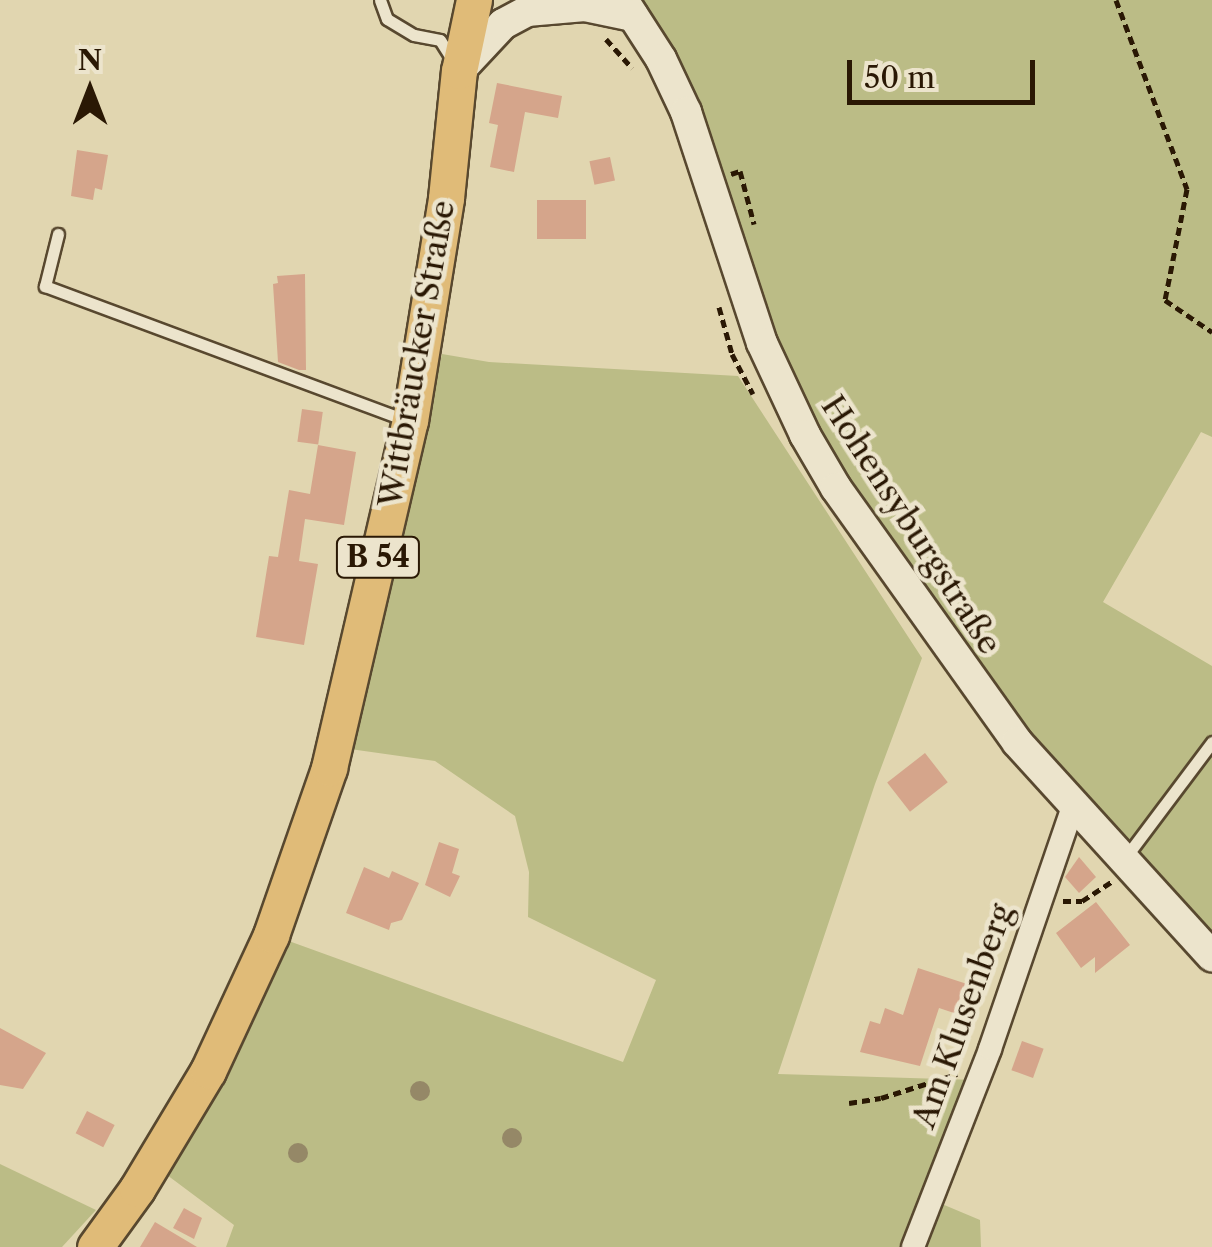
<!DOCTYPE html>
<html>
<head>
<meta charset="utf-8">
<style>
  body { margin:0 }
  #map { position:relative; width:1212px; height:1247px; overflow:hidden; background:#e1d6b0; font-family:"Libre Caslon Text",serif }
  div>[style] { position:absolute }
  .green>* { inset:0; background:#bbbc86 }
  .building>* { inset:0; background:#d5a58b; transform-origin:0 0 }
  .path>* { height:5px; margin-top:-2.5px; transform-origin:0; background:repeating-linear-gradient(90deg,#2a1804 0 8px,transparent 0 13px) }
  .roads { filter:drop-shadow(2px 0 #58482f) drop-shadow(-2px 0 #58482f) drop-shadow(0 2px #58482f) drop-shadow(0 -2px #58482f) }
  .service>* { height:11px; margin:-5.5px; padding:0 5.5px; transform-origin:5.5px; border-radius:5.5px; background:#ece4cc }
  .minor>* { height:22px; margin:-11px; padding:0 11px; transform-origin:11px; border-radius:11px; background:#ece4cc }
  .secondary>* { height:30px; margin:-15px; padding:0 15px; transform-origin:15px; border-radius:15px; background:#ece4cc }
  .primary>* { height:35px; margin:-17.5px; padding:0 17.5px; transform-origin:17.5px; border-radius:17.5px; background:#e0bb78 }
  .trees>* { width:20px; height:20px; margin:-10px; border-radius:50%; background:#958867 }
  span { translate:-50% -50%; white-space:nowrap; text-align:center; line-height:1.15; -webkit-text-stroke:9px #ece4cc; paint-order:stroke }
  .shield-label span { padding:2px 8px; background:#ece4cc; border:2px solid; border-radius:8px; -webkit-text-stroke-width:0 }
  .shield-label { font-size:30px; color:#2a1804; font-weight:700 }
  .street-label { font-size:32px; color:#2a1804 }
  .north { position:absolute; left:40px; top:40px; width:100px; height:100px; -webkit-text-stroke:8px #ece4cc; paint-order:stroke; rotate:0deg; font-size:28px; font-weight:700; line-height:40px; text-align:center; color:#2a1804 }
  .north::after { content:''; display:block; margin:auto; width:35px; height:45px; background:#2a1804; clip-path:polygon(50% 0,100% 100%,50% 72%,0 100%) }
  .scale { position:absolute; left:847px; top:60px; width:188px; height:45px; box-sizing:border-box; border:5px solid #2a1804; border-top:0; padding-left:12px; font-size:30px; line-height:35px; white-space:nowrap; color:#2a1804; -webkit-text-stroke:8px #ece4cc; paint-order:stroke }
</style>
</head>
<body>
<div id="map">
  <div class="green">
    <div style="clip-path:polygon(611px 0,1212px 0,1212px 437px,1201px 432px,1103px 602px,1212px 666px,1212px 956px,1122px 861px,805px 435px,686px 112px)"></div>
    <div style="clip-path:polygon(442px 354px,489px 362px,738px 376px,922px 658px,875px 784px,778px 1074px,976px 1080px,930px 1199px,980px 1220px,981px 1247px,226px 1247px,234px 1225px,167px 1175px,286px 940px,623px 1062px,656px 980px,528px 917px,529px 872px,515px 816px,435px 761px,350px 749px)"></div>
    <div style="clip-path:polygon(0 1164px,96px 1210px,62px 1247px,0 1247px)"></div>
  </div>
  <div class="building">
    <div style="clip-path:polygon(497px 83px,562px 96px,558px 118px,525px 112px,514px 172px,490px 167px,498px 125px,489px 123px)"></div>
    <div style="clip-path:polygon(77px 150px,108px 155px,102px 190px,95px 188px,93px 200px,71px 196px)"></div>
    <div style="left:610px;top:157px;width:24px;height:21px;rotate:78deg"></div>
    <div style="left:537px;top:200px;width:49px;height:39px"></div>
    <div style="clip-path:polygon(305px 274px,306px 370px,299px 370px,278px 362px,273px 284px,278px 283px,277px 276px)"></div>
    <div style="left:302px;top:409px;width:21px;height:33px;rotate:8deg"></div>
    <div style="clip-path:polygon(318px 445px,356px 452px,344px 525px,305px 519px,299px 561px,318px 564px,304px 645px,256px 637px,269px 556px,278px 557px,289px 490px,310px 494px)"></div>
    <div style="left:925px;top:753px;width:37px;height:48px;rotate:52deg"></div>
    <div style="clip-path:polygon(439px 842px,459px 849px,452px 873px,460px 876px,450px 897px,425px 885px)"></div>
    <div style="clip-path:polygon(1079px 857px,1096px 877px,1079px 893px,1065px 877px)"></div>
    <div style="clip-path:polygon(364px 867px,389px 878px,392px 871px,419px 883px,402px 920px,391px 923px,389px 930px,346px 913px)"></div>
    <div style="clip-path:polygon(1096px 902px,1130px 945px,1095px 973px,1095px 957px,1081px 968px,1056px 933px)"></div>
    <div style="clip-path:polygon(918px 968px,967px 984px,957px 1014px,939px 1008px,920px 1066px,860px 1052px,870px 1021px,880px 1024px,885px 1008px,903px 1015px)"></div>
    <div style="clip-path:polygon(0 1028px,46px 1053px,23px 1089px,0 1085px)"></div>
    <div style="left:1022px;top:1041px;width:23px;height:31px;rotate:20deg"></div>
    <div style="left:87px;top:1111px;width:31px;height:25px;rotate:27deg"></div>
    <div style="clip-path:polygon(184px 1208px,202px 1218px,194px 1239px,173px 1228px)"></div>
    <div style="clip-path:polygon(155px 1222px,197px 1247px,140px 1247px)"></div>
  </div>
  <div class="path">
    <div style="left:1116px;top:0;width:202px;rotate:69.4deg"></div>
    <div style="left:1187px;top:189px;width:113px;rotate:101.2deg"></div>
    <div style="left:1165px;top:300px;width:57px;rotate:34.2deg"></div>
    <div style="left:606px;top:39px;width:39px;rotate:48deg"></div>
    <div style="left:731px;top:174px;width:9px;rotate:-18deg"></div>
    <div style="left:740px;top:171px;width:55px;rotate:75.2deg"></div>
    <div style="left:719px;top:307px;width:49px;rotate:74.5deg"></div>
    <div style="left:732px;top:354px;width:45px;rotate:62.3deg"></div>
    <div style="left:1063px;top:901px;width:19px"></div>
    <div style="left:1082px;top:901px;width:35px;rotate:-33deg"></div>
    <div style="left:849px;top:1103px;width:32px;rotate:-9deg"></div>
    <div style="left:881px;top:1098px;width:80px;rotate:-17.5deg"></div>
  </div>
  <div class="roads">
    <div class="service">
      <div style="left:380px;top:0;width:20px;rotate:70deg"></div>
      <div style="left:387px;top:19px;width:31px;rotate:31deg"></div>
      <div style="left:414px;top:35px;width:26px;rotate:11deg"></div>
      <div style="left:440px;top:40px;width:22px;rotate:58deg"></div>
      <div style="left:58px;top:234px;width:54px;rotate:104deg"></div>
      <div style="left:45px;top:286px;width:385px;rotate:20.4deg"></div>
      <div style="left:1125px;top:858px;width:145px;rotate:-53.1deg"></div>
    </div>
    <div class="minor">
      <div style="left:913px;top:1247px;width:212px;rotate:-68.7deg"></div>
      <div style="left:990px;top:1049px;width:257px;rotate:-71.1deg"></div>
    </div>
    <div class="secondary">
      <div style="left:623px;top:0;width:70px;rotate:57.2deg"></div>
      <div style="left:661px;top:59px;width:59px;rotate:64.7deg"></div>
      <div style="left:686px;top:112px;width:243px;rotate:71.8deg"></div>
      <div style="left:762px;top:343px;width:102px;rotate:64.9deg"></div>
      <div style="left:805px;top:435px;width:61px;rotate:59.7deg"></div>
      <div style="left:836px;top:488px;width:312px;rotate:54.5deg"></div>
      <div style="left:1017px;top:742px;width:290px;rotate:47.7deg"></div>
      <div style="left:459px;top:71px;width:64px;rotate:-46.9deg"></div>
      <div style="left:503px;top:24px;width:27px;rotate:-28deg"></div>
      <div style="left:527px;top:11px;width:58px;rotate:-4.9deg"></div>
      <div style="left:585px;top:6px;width:49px;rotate:11.8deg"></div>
    </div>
    <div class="primary">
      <div style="left:95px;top:1247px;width:72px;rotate:-54.1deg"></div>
      <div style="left:137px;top:1189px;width:138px;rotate:-59deg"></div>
      <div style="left:208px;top:1071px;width:150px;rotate:-65.1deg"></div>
      <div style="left:271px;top:935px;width:177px;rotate:-70.8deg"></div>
      <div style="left:329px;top:768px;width:356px;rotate:-76.9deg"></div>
      <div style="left:410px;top:421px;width:226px;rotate:-80.8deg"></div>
      <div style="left:446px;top:198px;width:128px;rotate:-84.2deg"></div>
      <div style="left:459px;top:71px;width:73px;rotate:-78.1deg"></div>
    </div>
  </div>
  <div class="trees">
    <div style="left:420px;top:1091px"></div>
    <div style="left:512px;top:1138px"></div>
    <div style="left:298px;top:1153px"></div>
  </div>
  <div class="shield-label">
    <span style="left:378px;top:557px">B 54</span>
  </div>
  <div class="street-label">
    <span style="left:417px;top:354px;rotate:-80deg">Wittbräucker Straße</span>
    <span style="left:911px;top:525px;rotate:57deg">Hohensyburgstraße</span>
    <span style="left:963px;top:1016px;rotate:-70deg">Am Klusenberg</span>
  </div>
  <div class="north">N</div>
  <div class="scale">50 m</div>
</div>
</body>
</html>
